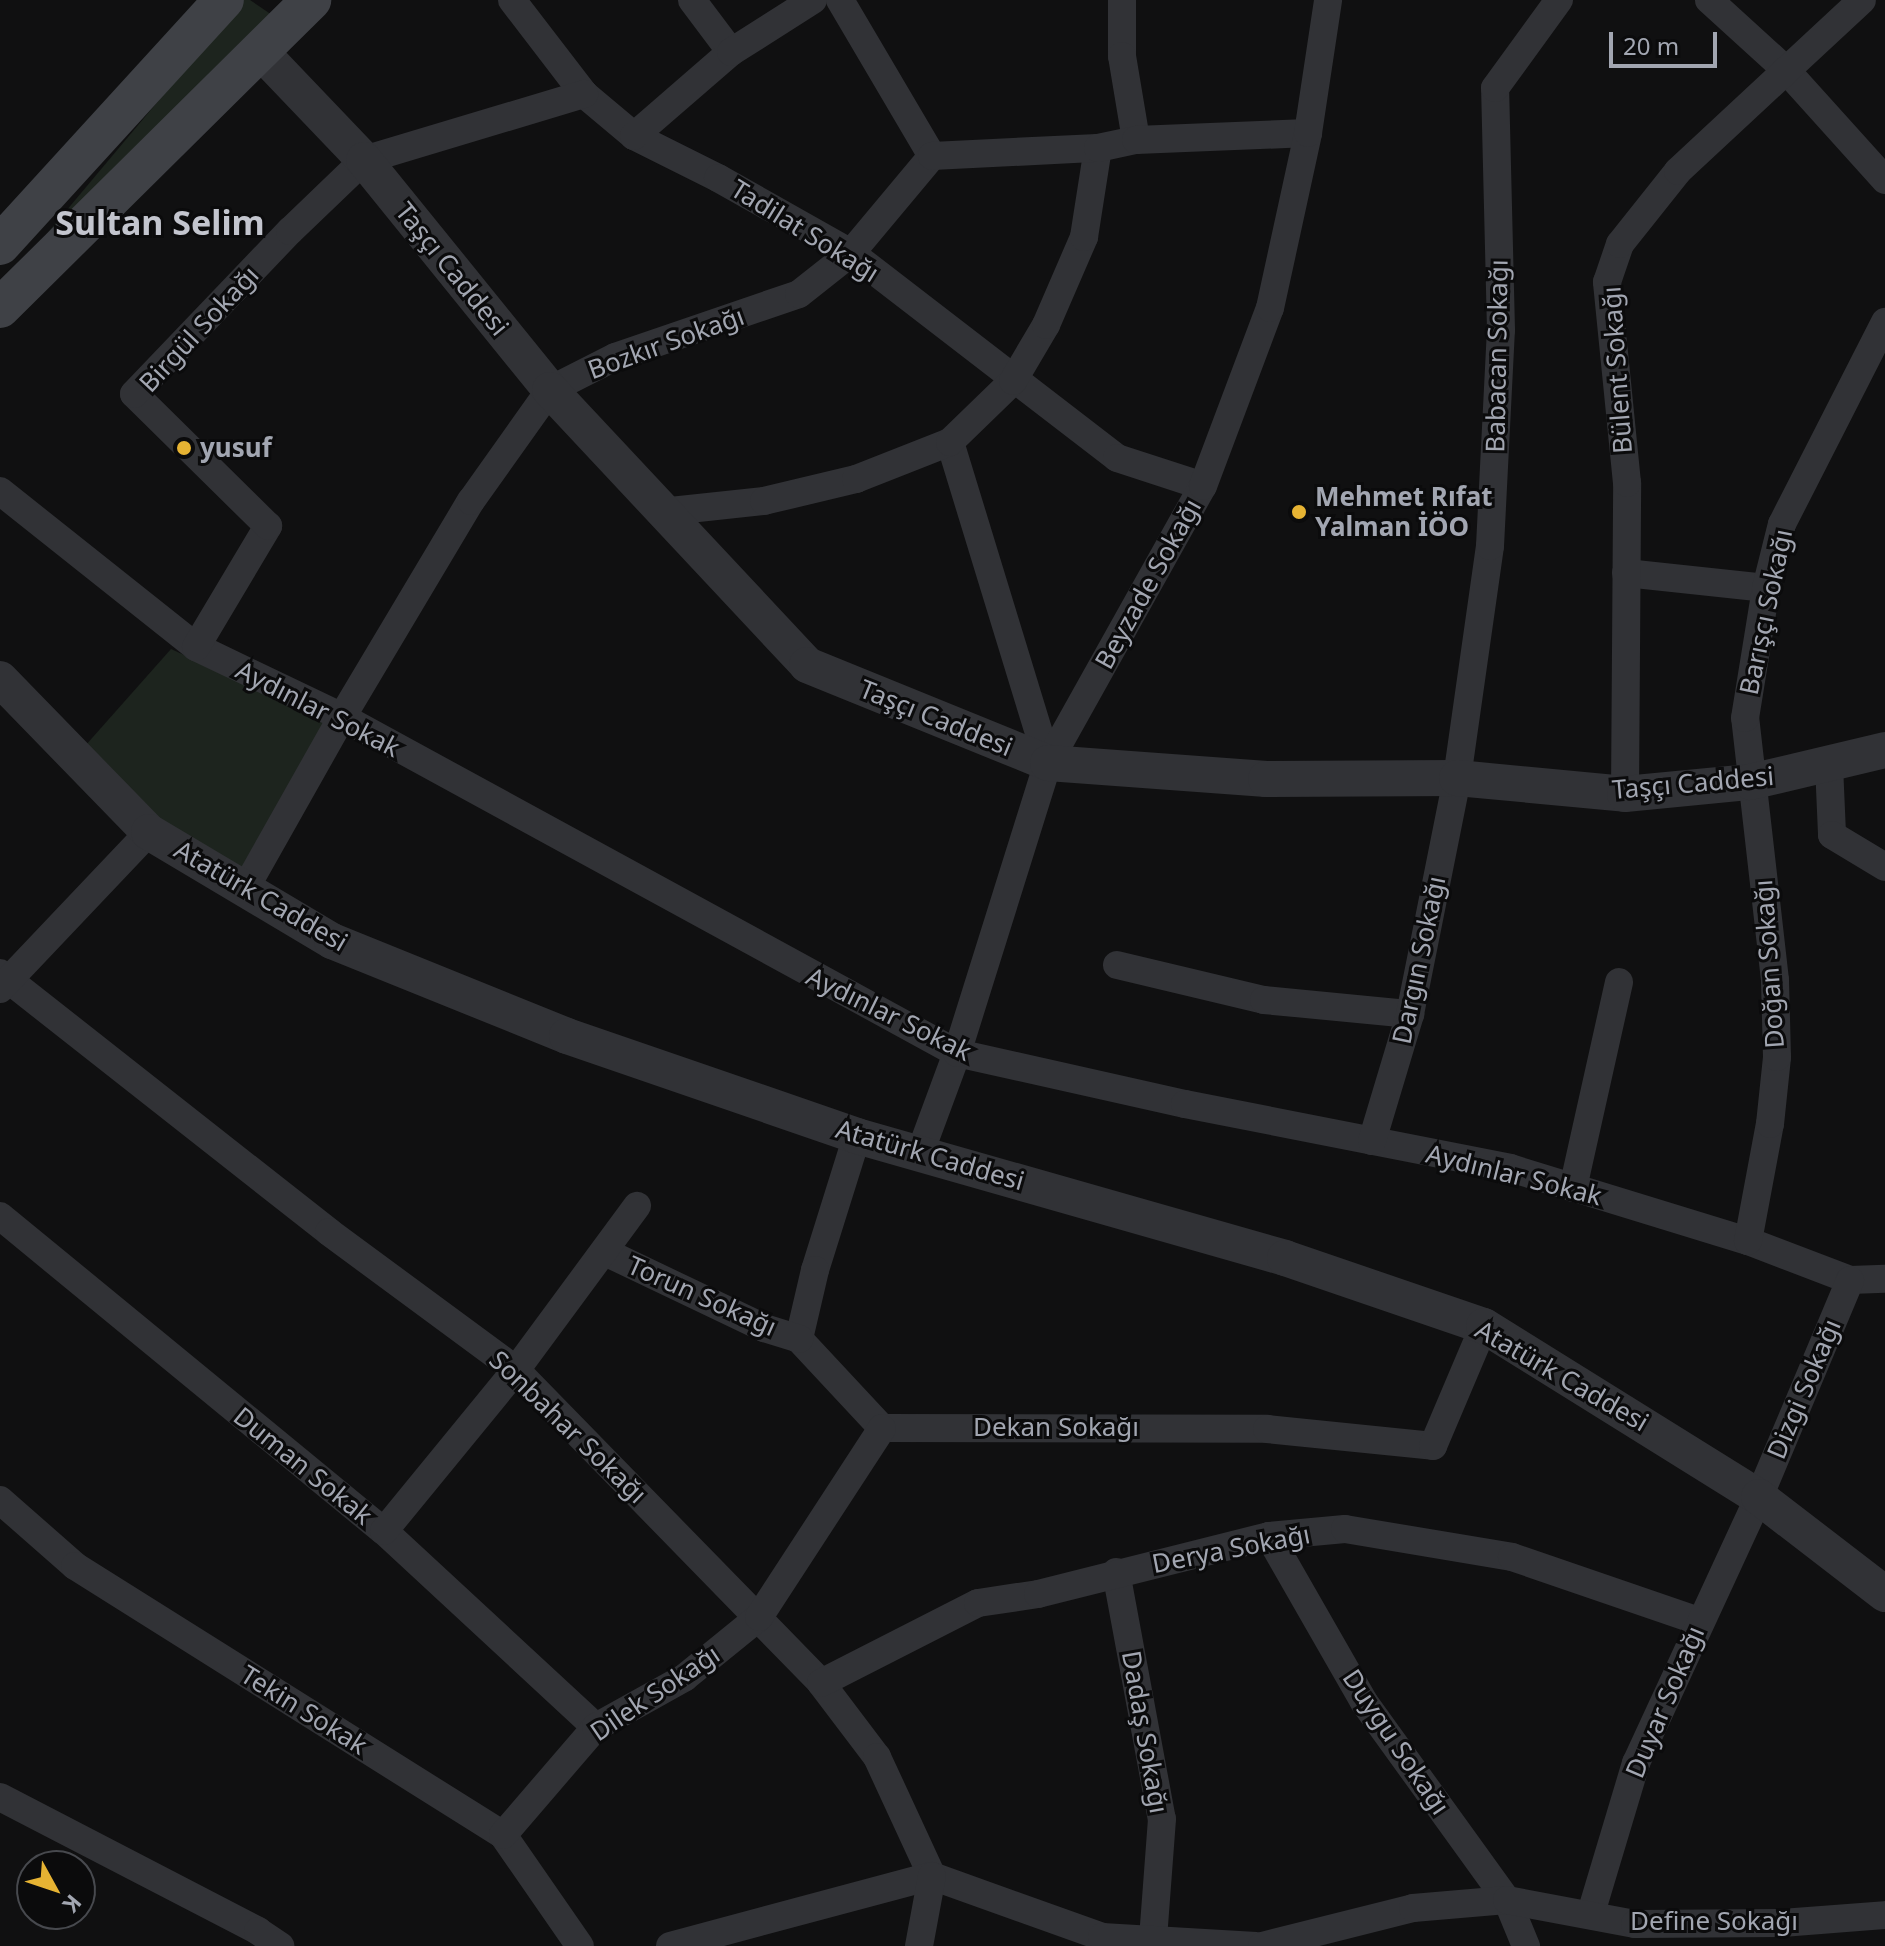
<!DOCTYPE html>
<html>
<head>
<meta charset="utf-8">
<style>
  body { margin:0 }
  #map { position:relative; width:1885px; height:1946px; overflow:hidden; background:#101011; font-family:"Noto Sans",sans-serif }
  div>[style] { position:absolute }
  .green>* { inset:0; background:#1d241e }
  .minor>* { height:28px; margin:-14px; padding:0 14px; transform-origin:14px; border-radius:14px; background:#313236 }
  .tertiary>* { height:36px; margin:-18px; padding:0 18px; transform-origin:18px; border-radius:18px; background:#313236 }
  .secondary>* { height:40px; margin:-20px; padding:0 20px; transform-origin:20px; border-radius:20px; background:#3f4146 }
  .dots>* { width:22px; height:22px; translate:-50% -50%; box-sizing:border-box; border:4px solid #0b0b0c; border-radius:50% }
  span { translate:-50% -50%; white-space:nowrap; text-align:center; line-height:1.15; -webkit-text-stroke:6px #0b0b0c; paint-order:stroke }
  .street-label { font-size:26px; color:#a2a6b1 }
  .poi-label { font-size:26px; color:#a2a6b1; font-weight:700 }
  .left { translate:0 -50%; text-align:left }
  .district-label { font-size:34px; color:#c3c5ce; font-weight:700 }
  .north { position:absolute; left:16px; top:1850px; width:80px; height:80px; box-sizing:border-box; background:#0b0b0c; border:2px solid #47494e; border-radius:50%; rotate:130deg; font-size:22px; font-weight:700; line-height:32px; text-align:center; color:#a2a6b1 }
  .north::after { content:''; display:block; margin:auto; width:28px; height:36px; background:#e6b333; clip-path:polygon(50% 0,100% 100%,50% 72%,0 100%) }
  .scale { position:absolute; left:1609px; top:32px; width:108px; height:36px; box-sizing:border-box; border:4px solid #a2a6b1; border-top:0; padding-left:10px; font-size:24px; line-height:28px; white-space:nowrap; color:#a2a6b1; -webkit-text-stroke:6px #0b0b0c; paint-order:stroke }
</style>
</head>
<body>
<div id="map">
  <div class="green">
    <div style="clip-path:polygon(243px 0,250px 0,275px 17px,45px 236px)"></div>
    <div style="clip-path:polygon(171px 649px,328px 721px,244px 871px,158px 823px,85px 746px)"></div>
  </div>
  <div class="minor">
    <div style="left:512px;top:0;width:118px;rotate:52.5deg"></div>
    <div style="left:584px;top:94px;width:65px;rotate:40deg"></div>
    <div style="left:634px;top:136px;width:94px;rotate:26.6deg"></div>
    <div style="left:718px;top:178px;width:153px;rotate:29.4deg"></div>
    <div style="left:851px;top:253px;width:336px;rotate:37.6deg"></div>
    <div style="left:1117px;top:458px;width:90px;rotate:18deg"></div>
    <div style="left:692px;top:0;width:65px;rotate:53.1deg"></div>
    <div style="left:840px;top:0;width:181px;rotate:59.5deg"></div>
    <div style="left:1122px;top:0;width:56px;rotate:90deg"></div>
    <div style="left:1122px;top:56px;width:85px;rotate:80.5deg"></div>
    <div style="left:1709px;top:0;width:104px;rotate:42.3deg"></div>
    <div style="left:1786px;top:70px;width:148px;rotate:48deg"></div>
    <div style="left:634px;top:136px;width:128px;rotate:-40.9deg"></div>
    <div style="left:731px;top:52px;width:97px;rotate:-32.4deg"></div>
    <div style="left:950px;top:442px;width:336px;rotate:73deg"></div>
    <div style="left:0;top:491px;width:251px;rotate:38.5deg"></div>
    <div style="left:196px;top:647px;width:162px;rotate:25.6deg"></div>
    <div style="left:342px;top:717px;width:701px;rotate:28.65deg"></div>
    <div style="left:957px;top:1053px;width:234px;rotate:12.6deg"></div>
    <div style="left:1185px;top:1104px;width:331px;rotate:11.1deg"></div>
    <div style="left:1510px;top:1168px;width:249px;rotate:17.1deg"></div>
    <div style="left:1748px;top:1241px;width:109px;rotate:20.9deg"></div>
    <div style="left:1850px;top:1280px;width:35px;rotate:-2deg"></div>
    <div style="left:661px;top:512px;width:104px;rotate:-6.1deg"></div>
    <div style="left:764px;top:501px;width:95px;rotate:-13.4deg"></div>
    <div style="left:856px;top:479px;width:101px;rotate:-21.5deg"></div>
    <div style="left:950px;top:442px;width:88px;rotate:-44.1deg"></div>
    <div style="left:1013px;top:381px;width:65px;rotate:-59.5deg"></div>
    <div style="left:1046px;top:325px;width:96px;rotate:-66.6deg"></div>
    <div style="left:1084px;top:237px;width:90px;rotate:-81.1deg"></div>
    <div style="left:1626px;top:573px;width:141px;rotate:6.1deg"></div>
    <div style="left:196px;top:647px;width:141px;rotate:-59.2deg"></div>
    <div style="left:268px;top:526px;width:188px;rotate:-135.4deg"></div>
    <div style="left:134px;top:394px;width:226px;rotate:-46.3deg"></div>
    <div style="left:290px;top:231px;width:103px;rotate:-43.8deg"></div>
    <div style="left:364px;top:160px;width:230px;rotate:-16.7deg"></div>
    <div style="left:1829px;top:765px;width:70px;rotate:87.5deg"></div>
    <div style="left:1832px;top:835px;width:62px;rotate:31.1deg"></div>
    <div style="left:1625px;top:794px;width:311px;rotate:-89.6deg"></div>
    <div style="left:1627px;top:483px;width:202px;rotate:-95.7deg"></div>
    <div style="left:1607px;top:282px;width:40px;rotate:-71.1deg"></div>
    <div style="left:1620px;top:244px;width:93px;rotate:-51.5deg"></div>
    <div style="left:1678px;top:171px;width:251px;rotate:-42.9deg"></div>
    <div style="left:245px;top:889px;width:197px;rotate:-60.6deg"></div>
    <div style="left:342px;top:717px;width:252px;rotate:-59.2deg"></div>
    <div style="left:471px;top:501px;width:136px;rotate:-54.6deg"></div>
    <div style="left:550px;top:390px;width:73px;rotate:-26.9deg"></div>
    <div style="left:615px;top:357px;width:194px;rotate:-18.9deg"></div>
    <div style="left:799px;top:294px;width:66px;rotate:-38.3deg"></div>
    <div style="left:851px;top:253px;width:126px;rotate:-50.1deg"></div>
    <div style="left:932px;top:156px;width:166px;rotate:-2.8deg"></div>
    <div style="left:1098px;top:148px;width:39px;rotate:-12deg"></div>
    <div style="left:1136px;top:140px;width:172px;rotate:-2.3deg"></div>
    <div style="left:1117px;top:965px;width:151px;rotate:13.4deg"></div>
    <div style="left:1264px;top:1000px;width:147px;rotate:5.5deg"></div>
    <div style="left:0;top:973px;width:419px;rotate:38.2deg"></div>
    <div style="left:329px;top:1232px;width:232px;rotate:36.4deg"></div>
    <div style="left:516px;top:1370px;width:437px;rotate:45.7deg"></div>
    <div style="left:821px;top:1683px;width:93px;rotate:52.9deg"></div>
    <div style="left:877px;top:1757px;width:131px;rotate:65.2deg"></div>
    <div style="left:0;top:989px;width:216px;rotate:-46.5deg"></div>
    <div style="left:857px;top:1136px;width:140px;rotate:107.4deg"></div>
    <div style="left:815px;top:1270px;width:71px;rotate:103.1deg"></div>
    <div style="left:799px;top:1339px;width:122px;rotate:47deg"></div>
    <div style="left:882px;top:1428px;width:385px;rotate:0.1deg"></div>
    <div style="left:1267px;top:1429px;width:167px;rotate:5.8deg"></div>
    <div style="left:1433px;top:1446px;width:130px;rotate:-67deg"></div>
    <div style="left:1372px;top:1141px;width:133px;rotate:-73.3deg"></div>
    <div style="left:1410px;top:1014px;width:241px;rotate:-78.7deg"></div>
    <div style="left:1457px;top:778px;width:234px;rotate:-81.9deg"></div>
    <div style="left:1490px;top:546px;width:216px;rotate:-87.1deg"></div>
    <div style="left:1501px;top:330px;width:242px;rotate:-91.4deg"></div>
    <div style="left:1495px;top:88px;width:109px;rotate:-54deg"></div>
    <div style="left:920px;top:1153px;width:107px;rotate:-69.7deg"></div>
    <div style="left:957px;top:1053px;width:304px;rotate:-72.6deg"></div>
    <div style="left:1048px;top:763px;width:317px;rotate:-60.8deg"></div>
    <div style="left:1203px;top:486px;width:190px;rotate:-69.4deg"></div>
    <div style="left:1270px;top:308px;width:179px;rotate:-77.7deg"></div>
    <div style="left:1308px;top:133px;width:134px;rotate:-81.4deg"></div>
    <div style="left:1573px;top:1188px;width:211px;rotate:-77.4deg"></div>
    <div style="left:0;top:1216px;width:497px;rotate:39.4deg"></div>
    <div style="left:384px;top:1531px;width:289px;rotate:42.8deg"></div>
    <div style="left:1748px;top:1241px;width:119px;rotate:-79.4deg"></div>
    <div style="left:1770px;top:1124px;width:67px;rotate:-84deg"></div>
    <div style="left:1777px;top:1057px;width:77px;rotate:-91.5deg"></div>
    <div style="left:1775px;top:980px;width:264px;rotate:-96.5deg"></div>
    <div style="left:1745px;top:718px;width:132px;rotate:-80.8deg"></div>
    <div style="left:1766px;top:588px;width:66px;rotate:-76deg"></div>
    <div style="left:1782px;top:524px;width:227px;rotate:-63deg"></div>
    <div style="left:605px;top:1252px;width:176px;rotate:25.5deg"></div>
    <div style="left:764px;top:1328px;width:37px;rotate:17deg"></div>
    <div style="left:0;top:1500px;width:100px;rotate:41.3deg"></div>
    <div style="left:75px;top:1566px;width:506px;rotate:32.15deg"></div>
    <div style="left:503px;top:1835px;width:135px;rotate:55.3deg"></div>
    <div style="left:384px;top:1531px;width:208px;rotate:-50.7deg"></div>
    <div style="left:516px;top:1370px;width:204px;rotate:-53.6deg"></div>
    <div style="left:1269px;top:1536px;width:191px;rotate:60.2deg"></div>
    <div style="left:1364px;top:1702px;width:244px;rotate:54.2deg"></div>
    <div style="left:1507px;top:1900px;width:50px;rotate:67.6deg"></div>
    <div style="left:1116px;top:1572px;width:251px;rotate:79.5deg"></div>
    <div style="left:1162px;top:1819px;width:121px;rotate:94.3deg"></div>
    <div style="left:821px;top:1683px;width:176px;rotate:-27deg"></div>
    <div style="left:978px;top:1603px;width:61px;rotate:-8.5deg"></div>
    <div style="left:1038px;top:1594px;width:238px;rotate:-14.1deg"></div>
    <div style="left:1269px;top:1536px;width:76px;rotate:-5.3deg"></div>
    <div style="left:1345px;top:1529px;width:169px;rotate:9.5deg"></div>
    <div style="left:1512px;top:1557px;width:198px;rotate:18.9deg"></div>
    <div style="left:0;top:1797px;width:291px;rotate:27.4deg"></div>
    <div style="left:258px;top:1931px;width:27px;rotate:34deg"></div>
    <div style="left:503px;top:1835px;width:143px;rotate:-49.3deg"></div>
    <div style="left:596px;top:1727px;width:101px;rotate:-29.1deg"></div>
    <div style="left:684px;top:1678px;width:97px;rotate:-39.1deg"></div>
    <div style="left:759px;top:1617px;width:225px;rotate:-56.9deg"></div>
    <div style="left:932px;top:1876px;width:181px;rotate:19.7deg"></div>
    <div style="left:1102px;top:1937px;width:154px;rotate:3.3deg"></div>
    <div style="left:1591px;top:1913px;width:157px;rotate:-73.3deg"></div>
    <div style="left:1636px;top:1763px;width:293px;rotate:-65.2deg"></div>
    <div style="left:1759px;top:1497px;width:235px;rotate:-67.2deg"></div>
    <div style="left:670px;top:1946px;width:271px;rotate:-15deg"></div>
    <div style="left:919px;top:1946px;width:71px;rotate:-79.5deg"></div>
    <div style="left:1262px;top:1946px;width:156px;rotate:-14.1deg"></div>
    <div style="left:1413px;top:1908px;width:94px;rotate:-4.9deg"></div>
    <div style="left:1507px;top:1900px;width:130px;rotate:10.6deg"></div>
    <div style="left:1635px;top:1924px;width:147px;rotate:-0.4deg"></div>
    <div style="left:1782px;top:1923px;width:103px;rotate:-4.4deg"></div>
  </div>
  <div class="tertiary">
    <div style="left:259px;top:50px;width:152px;rotate:46.3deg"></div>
    <div style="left:364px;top:160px;width:296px;rotate:51deg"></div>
    <div style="left:550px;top:390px;width:376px;rotate:46.9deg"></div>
    <div style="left:807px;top:665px;width:260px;rotate:22.1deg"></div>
    <div style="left:1048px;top:763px;width:219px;rotate:4.2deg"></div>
    <div style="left:1266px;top:779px;width:191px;rotate:-0.3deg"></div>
    <div style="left:1457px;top:778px;width:169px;rotate:5.4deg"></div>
    <div style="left:1625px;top:794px;width:126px;rotate:-5.5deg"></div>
    <div style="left:1750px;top:782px;width:139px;rotate:-13.3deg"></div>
    <div style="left:0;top:679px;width:214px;rotate:45.8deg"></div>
    <div style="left:149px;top:832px;width:213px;rotate:30.8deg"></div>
    <div style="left:332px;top:941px;width:253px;rotate:22deg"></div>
    <div style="left:567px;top:1036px;width:307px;rotate:19deg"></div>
    <div style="left:857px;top:1136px;width:445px;rotate:15.9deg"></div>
    <div style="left:1285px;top:1258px;width:210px;rotate:18.9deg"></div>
    <div style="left:1484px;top:1326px;width:324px;rotate:31.9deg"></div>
    <div style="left:1759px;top:1497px;width:159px;rotate:37.6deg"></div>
  </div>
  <div class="secondary">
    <div style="left:0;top:245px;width:332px;rotate:-47.6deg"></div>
    <div style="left:0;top:308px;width:438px;rotate:-44.7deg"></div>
  </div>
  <div class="dots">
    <div style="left:184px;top:448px;background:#e6b333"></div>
    <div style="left:1299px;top:512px;background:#e6b333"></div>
  </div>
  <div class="street-label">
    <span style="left:805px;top:231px;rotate:32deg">Tadilat Sokağı</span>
    <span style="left:452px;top:269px;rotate:51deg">Taşçı Caddesi</span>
    <span style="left:199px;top:329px;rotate:-47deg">Birgül Sokağı</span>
    <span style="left:666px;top:343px;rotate:-20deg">Bozkır Sokağı</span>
    <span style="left:1497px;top:356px;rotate:-89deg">Babacan Sokağı</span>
    <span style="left:1617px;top:370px;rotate:-94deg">Bülent Sokağı</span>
    <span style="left:1148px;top:584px;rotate:-61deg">Beyzade Sokağı</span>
    <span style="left:1766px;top:612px;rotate:-78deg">Barışçı Sokağı</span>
    <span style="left:318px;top:709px;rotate:27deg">Aydınlar Sokak</span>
    <span style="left:936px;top:718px;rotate:22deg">Taşçı Caddesi</span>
    <span style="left:1693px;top:783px;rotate:-5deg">Taşçı Caddesi</span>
    <span style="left:261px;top:896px;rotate:30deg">Atatürk Caddesi</span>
    <span style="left:1419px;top:960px;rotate:-78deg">Dargın Sokağı</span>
    <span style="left:1769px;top:964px;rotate:-94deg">Doğan Sokağı</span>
    <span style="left:889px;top:1014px;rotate:26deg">Aydınlar Sokak</span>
    <span style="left:930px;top:1155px;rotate:16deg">Atatürk Caddesi</span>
    <span style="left:1514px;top:1175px;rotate:14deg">Aydınlar Sokak</span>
    <span style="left:702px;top:1296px;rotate:24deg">Torun Sokağı</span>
    <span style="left:1562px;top:1376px;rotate:30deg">Atatürk Caddesi</span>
    <span style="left:1804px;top:1389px;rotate:-67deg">Dizgi Sokağı</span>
    <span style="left:568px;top:1427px;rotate:44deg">Sonbahar Sokağı</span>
    <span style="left:1056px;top:1427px">Dekan Sokağı</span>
    <span style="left:303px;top:1466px;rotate:39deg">Duman Sokak</span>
    <span style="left:1231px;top:1549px;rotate:-11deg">Derya Sokağı</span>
    <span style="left:655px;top:1693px;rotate:-34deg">Dilek Sokağı</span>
    <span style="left:1665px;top:1702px;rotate:-67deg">Duyar Sokağı</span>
    <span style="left:304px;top:1710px;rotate:32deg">Tekin Sokak</span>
    <span style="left:1145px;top:1732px;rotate:80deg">Dadaş Sokağı</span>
    <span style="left:1396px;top:1742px;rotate:56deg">Duygu Sokağı</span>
    <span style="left:1714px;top:1921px">Define Sokağı</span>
  </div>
  <div class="poi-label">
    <span class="left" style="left:200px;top:448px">yusuf</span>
    <span class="left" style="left:1315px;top:512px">Mehmet Rıfat<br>Yalman İÖO</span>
  </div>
  <div class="district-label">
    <span style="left:160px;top:223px">Sultan Selim</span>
  </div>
  <div class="north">K</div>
  <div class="scale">20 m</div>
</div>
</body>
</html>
